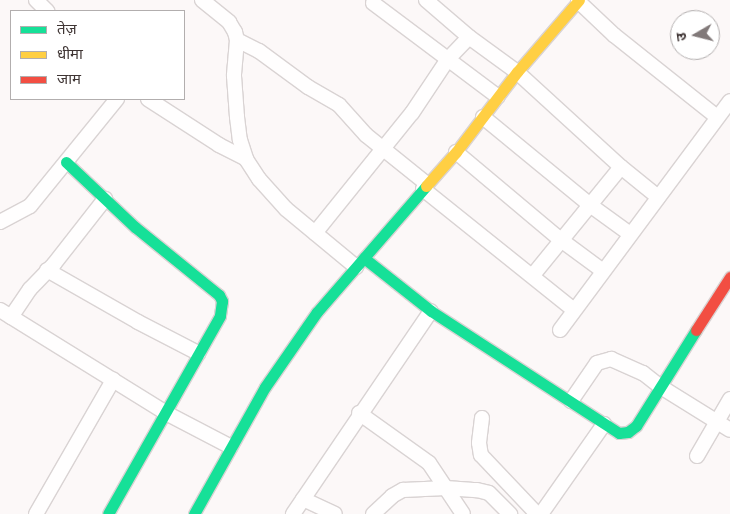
<!DOCTYPE html>
<html>
<head>
<meta charset="utf-8">
<style>
  body { margin:0 }
  #map { position:relative; width:730px; height:514px; overflow:hidden; background:#fcf8f8; font-family:Quicksand,"Noto Sans Devanagari",sans-serif }
  div>[style] { position:absolute }
  .roads { filter:drop-shadow(1px 0 #d9d3d3) drop-shadow(-1px 0 #d9d3d3) drop-shadow(0 1px #d9d3d3) drop-shadow(0 -1px #d9d3d3) }
  .street>* { height:14px; margin:-7px; padding:0 7px; transform-origin:7px; border-radius:7px; background:#fffefe }
  .fast>* { height:11px; margin:-5.5px; padding:0 5.5px; transform-origin:5.5px; border-radius:5.5px; background:#16e098 }
  .slow>* { height:11px; margin:-5.5px; padding:0 5.5px; transform-origin:5.5px; border-radius:5.5px; background:#ffcf43 }
  .jam>* { height:11px; margin:-5.5px; padding:0 5.5px; transform-origin:5.5px; border-radius:5.5px; background:#f24e42 }
  span { translate:-50% -50%; white-space:nowrap; text-align:center; line-height:1.15; -webkit-text-stroke:4px #fff; paint-order:stroke }
  .legend { position:absolute; left:10px; top:10px; width:175px; height:90px; box-sizing:border-box; background:#fff; border:1px solid #b2aeae; margin:0; padding:6px 9px; list-style:none; font-size:15px; color:#3f3534 }
  .legend li { display:flex; align-items:center; gap:10px; height:25px }
  .legend b { width:25px; border:1px solid #b2aeae }
  .north { position:absolute; left:670px; top:10px; width:50px; height:50px; box-sizing:border-box; background:#fff; border:1px solid #b2aeae; border-radius:50%; rotate:262deg; font-size:14px; font-weight:700; line-height:20px; text-align:center; color:#3f3534 }
  .north::after { content:''; display:block; margin:auto; width:18px; height:22px; background:#817979; clip-path:polygon(50% 0,100% 100%,50% 72%,0 100%) }
</style>
</head>
<body>
<div id="map">
  <div class="roads">
    <div class="street">
      <div style="left:36px;top:0;width:16px;rotate:45deg"></div>
      <div style="left:202px;top:0;width:35px;rotate:39deg"></div>
      <div style="left:229px;top:22px;width:12px;rotate:59deg"></div>
      <div style="left:235px;top:32px;width:8px;rotate:76deg"></div>
      <div style="left:237px;top:40px;width:36px;rotate:95deg"></div>
      <div style="left:234px;top:76px;width:41px;rotate:85.8deg"></div>
      <div style="left:237px;top:117px;width:23px;rotate:83deg"></div>
      <div style="left:240px;top:140px;width:20px;rotate:72deg"></div>
      <div style="left:246px;top:159px;width:24px;rotate:57deg"></div>
      <div style="left:259px;top:179px;width:40px;rotate:48deg"></div>
      <div style="left:286px;top:209px;width:91px;rotate:39.6deg"></div>
      <div style="left:426px;top:0;width:57px;rotate:40.7deg"></div>
      <div style="left:469px;top:37px;width:59px;rotate:36.1deg"></div>
      <div style="left:517px;top:72px;width:141px;rotate:42.4deg"></div>
      <div style="left:621px;top:167px;width:48px;rotate:39deg"></div>
      <div style="left:578px;top:1px;width:50px;rotate:43.4deg"></div>
      <div style="left:614px;top:35px;width:132px;rotate:38.5deg"></div>
      <div style="left:373px;top:3px;width:156px;rotate:36.9deg"></div>
      <div style="left:237px;top:40px;width:25px;rotate:27deg"></div>
      <div style="left:259px;top:51px;width:61px;rotate:36.3deg"></div>
      <div style="left:308px;top:87px;width:36px;rotate:30deg"></div>
      <div style="left:339px;top:105px;width:40px;rotate:48deg"></div>
      <div style="left:366px;top:135px;width:78px;rotate:38.8deg"></div>
      <div style="left:148px;top:99px;width:85px;rotate:32.9deg"></div>
      <div style="left:219px;top:145px;width:30px;rotate:27deg"></div>
      <div style="left:483px;top:117px;width:139px;rotate:39.4deg"></div>
      <div style="left:590px;top:205px;width:49px;rotate:35.9deg"></div>
      <div style="left:456px;top:152px;width:137px;rotate:40deg"></div>
      <div style="left:561px;top:240px;width:52px;rotate:36.4deg"></div>
      <div style="left:423px;top:189px;width:193px;rotate:38.7deg"></div>
      <div style="left:0;top:222px;width:34px;rotate:-28deg"></div>
      <div style="left:30px;top:206px;width:138px;rotate:-50.9deg"></div>
      <div style="left:315px;top:233px;width:154px;rotate:-51.1deg"></div>
      <div style="left:412px;top:113px;width:65px;rotate:-56.3deg"></div>
      <div style="left:448px;top:59px;width:30px;rotate:-46deg"></div>
      <div style="left:47px;top:270px;width:105px;rotate:29.7deg"></div>
      <div style="left:138px;top:322px;width:68px;rotate:27.3deg"></div>
      <div style="left:533px;top:275px;width:139px;rotate:-50.8deg"></div>
      <div style="left:0;top:310px;width:195px;rotate:31.8deg"></div>
      <div style="left:166px;top:413px;width:73px;rotate:27.6deg"></div>
      <div style="left:11px;top:317px;width:34px;rotate:-56deg"></div>
      <div style="left:30px;top:289px;width:35px;rotate:-46deg"></div>
      <div style="left:54px;top:264px;width:83px;rotate:-51.9deg"></div>
      <div style="left:560px;top:330px;width:285px;rotate:-53.4deg"></div>
      <div style="left:571px;top:401px;width:46px;rotate:-55.6deg"></div>
      <div style="left:597px;top:363px;width:15px;rotate:-16deg"></div>
      <div style="left:611px;top:359px;width:35px;rotate:24deg"></div>
      <div style="left:643px;top:373px;width:23px;rotate:38deg"></div>
      <div style="left:661px;top:387px;width:81px;rotate:31.9deg"></div>
      <div style="left:359px;top:413px;width:86px;rotate:35.5deg"></div>
      <div style="left:429px;top:463px;width:61px;rotate:56.3deg"></div>
      <div style="left:482px;top:418px;width:25px;rotate:97deg"></div>
      <div style="left:479px;top:443px;width:12px;rotate:81deg"></div>
      <div style="left:481px;top:455px;width:81px;rotate:46.5deg"></div>
      <div style="left:697px;top:456px;width:66px;rotate:-59.9deg"></div>
      <div style="left:303px;top:499px;width:35px;rotate:25deg"></div>
      <div style="left:36px;top:514px;width:155px;rotate:-60.1deg"></div>
      <div style="left:293px;top:514px;width:245px;rotate:-55.8deg"></div>
      <div style="left:373px;top:514px;width:26px;rotate:-43deg"></div>
      <div style="left:392px;top:496px;width:13px;rotate:-29deg"></div>
      <div style="left:403px;top:490px;width:43px;rotate:-2.7deg"></div>
      <div style="left:446px;top:488px;width:31px;rotate:4deg"></div>
      <div style="left:477px;top:490px;width:12px;rotate:14deg"></div>
      <div style="left:489px;top:493px;width:30px;rotate:45deg"></div>
      <div style="left:541px;top:514px;width:110px;rotate:-55deg"></div>
    </div>
    <div class="fast">
      <div style="left:66px;top:162px;width:95px;rotate:43.3deg"></div>
      <div style="left:135px;top:227px;width:108px;rotate:39deg"></div>
      <div style="left:219px;top:295px;width:7px;rotate:63deg"></div>
      <div style="left:222px;top:301px;width:15px;rotate:98deg"></div>
      <div style="left:220px;top:316px;width:227px;rotate:119.5deg"></div>
      <div style="left:364px;top:258px;width:85px;rotate:38.3deg"></div>
      <div style="left:431px;top:311px;width:224px;rotate:33deg"></div>
      <div style="left:619px;top:433px;width:9px;rotate:-6deg"></div>
      <div style="left:628px;top:432px;width:10px;rotate:-37deg"></div>
      <div style="left:636px;top:426px;width:113px;rotate:-58deg"></div>
      <div style="left:194px;top:514px;width:145px;rotate:-60.8deg"></div>
      <div style="left:265px;top:387px;width:91px;rotate:-55.3deg"></div>
      <div style="left:317px;top:312px;width:167px;rotate:-49.1deg"></div>
    </div>
    <div class="slow">
      <div style="left:426px;top:186px;width:45px;rotate:-48.6deg"></div>
      <div style="left:456px;top:152px;width:101px;rotate:-52.7deg"></div>
      <div style="left:517px;top:72px;width:95px;rotate:-49.3deg"></div>
    </div>
    <div class="jam">
      <div style="left:696px;top:330px;width:63px;rotate:-57.3deg"></div>
    </div>
  </div>
  <ul class="legend">
  <li><b style="height:6px;background:#16e098"></b>तेज़</li>
  <li><b style="height:6px;background:#ffcf43"></b>धीमा</li>
  <li><b style="height:6px;background:#f24e42"></b>जाम</li>
  </ul>
  <div class="north">उ</div>
</div>
</body>
</html>
